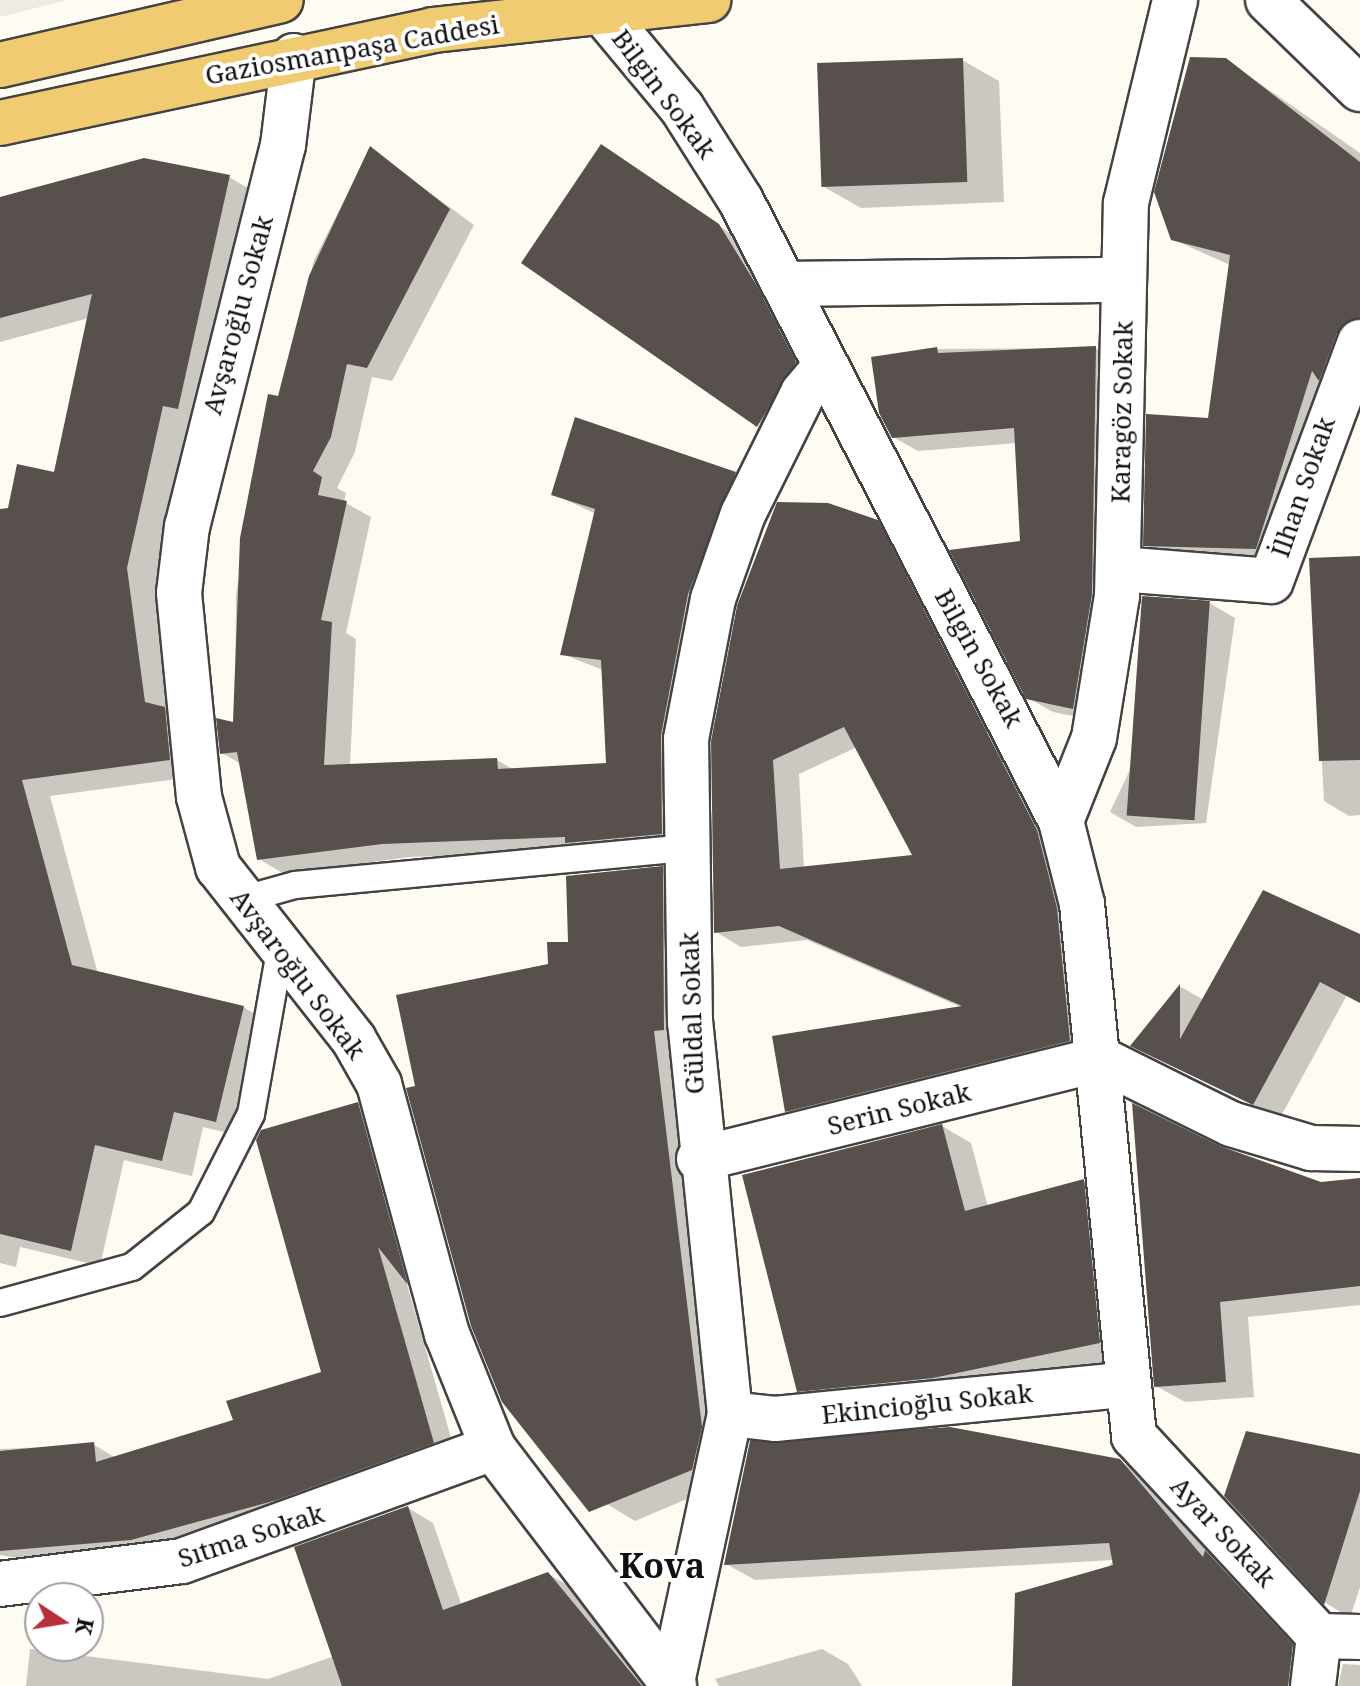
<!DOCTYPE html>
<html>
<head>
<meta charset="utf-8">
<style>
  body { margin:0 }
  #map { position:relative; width:1360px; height:1686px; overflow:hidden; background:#fefbf3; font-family:"Noto Serif",serif }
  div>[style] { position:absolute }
  .plaza>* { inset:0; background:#efebe1 }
  .shadow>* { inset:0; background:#0003 }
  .building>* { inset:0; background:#58504c; transform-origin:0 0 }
  .roads { filter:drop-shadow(2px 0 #434343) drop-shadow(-2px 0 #434343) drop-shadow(0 2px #434343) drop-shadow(0 -2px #434343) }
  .service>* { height:26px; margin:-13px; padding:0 13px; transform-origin:13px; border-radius:13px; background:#fff }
  .minor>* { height:44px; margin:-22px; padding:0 22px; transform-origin:22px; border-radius:22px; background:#fff }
  .primary>* { height:44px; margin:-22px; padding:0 22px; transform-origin:22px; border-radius:22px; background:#f0cb71 }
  span { translate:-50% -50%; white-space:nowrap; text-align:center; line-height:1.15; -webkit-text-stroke:8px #fff; paint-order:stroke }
  .street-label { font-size:26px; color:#101010 }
  .district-label { font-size:34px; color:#101010; font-weight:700 }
  .north { position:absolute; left:24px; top:1582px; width:80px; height:80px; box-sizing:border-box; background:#fff; border:2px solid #9f9f9f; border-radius:50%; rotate:102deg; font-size:22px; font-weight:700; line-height:32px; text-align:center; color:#101010 }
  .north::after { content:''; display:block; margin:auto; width:28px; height:36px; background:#b82f3c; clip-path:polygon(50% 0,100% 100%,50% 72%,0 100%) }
</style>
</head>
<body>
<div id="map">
  <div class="plaza">
    <div style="clip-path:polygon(0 0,67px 0,0 17px)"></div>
  </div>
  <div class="shadow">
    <div style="clip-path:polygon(962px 60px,999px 81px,1004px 202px,861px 208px,824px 187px)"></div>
    <div style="clip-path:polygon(1226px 60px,1360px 153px,1360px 388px,1292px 569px,1181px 566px,1145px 545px,1209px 420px,1230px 265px,1172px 239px)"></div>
    <div style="clip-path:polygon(602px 147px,753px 249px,826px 381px,788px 442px,524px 262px)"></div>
    <div style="clip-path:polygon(370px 149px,474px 225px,392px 381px,372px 377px,355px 452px,337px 488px,346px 493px,344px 502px,371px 517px,346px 633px,356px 639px,350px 766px,497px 760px,514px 770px,609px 765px,603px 670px,562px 654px,596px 514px,553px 494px,735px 474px,760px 488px,713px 609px,687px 848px,409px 857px,284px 874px,259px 859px,241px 764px,222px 753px,235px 724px,236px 594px,270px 396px,279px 399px,314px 260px)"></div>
    <div style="clip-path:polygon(229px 177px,258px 194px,192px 421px,156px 586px,173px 714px,199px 776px,50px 796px,98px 974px,243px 1007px,272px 1024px,245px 1137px,203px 1127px,192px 1176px,124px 1160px,100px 1266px,20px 1247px,16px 1267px,0 1263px,0 652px,56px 474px,89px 318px,0 342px,0 199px)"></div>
    <div style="clip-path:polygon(1095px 348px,1120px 362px,1098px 721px,1053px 712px,1028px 698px,1017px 443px,918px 451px,893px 437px,936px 349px)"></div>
    <div style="clip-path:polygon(evenodd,778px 504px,877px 522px,904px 538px,1063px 846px,1095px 1055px,812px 1125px,787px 1111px,963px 1008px,807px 940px,741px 947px,716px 932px,739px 606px,778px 504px,857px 747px,915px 856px,804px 868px,799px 774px,857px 747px)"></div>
    <div style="clip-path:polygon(1360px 558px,1360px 815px,1349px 816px,1324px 801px,1311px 560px)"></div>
    <div style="clip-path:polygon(1209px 603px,1235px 618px,1206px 823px,1136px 827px,1110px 812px)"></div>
    <div style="clip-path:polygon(662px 868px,690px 884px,720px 1485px,635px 1521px,607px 1504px,417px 1087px)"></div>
    <div style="clip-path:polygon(1360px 937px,1360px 1002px,1347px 995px,1280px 1118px,1133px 1046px,1181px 987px,1204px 1000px)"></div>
    <div style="clip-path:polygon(358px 1104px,380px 1117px,428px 1294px,406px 1281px,456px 1455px,155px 1552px,39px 1562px,0 1555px,0 1449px,94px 1445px,116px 1458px,235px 1421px,323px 1373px)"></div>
    <div style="clip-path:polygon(942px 1126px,971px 1143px,988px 1207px,1084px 1181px,1113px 1198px,1129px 1360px,964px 1394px,829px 1407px,799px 1390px)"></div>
    <div style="clip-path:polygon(1219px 1148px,1320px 1184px,1360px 1180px,1360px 1305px,1248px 1317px,1254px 1397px,1185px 1402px,1156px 1386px)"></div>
    <div style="clip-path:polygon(1360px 1456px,1360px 1587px,1350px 1618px,1326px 1603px,1226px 1495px)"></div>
    <div style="clip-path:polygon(1119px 1461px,1149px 1478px,1321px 1662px,1318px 1686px,1014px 1686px,1114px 1560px,755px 1580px,726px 1564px)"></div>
    <div style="clip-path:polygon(408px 1508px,433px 1523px,462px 1606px,548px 1574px,578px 1591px,634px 1660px,645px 1686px,26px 1686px,30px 1649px,268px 1679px,343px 1653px)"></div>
    <div style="clip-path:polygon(822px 1649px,848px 1664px,862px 1686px,719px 1686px,715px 1679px)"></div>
    <div style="clip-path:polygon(1343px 1664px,1360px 1665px,1360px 1686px,1338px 1686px)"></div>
  </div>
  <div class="building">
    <div style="clip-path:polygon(1190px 57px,1226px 58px,1360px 162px,1360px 318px,1337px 333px,1319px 381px,1312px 371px,1256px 549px,1143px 546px,1146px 414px,1208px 418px,1230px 255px,1171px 240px,1154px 192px)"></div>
    <div style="left:963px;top:58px;width:124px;height:146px;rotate:88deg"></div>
    <div style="clip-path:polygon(601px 144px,719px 224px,757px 286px,796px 362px,757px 427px,521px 263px)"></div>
    <div style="clip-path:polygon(370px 146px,450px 209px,367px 368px,347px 364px,331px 437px,313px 471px,322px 477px,318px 495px,347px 501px,321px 620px,332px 622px,324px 765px,497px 758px,498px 769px,606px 763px,601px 660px,560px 655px,595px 509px,551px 495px,575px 417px,736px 472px,688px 594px,661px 735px,662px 834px,565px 843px,565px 837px,382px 844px,257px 860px,237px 752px,220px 754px,216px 718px,233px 722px,240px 538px,268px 394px,278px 396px,309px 276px)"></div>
    <div style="clip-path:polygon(144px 158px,230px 175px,178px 409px,163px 406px,127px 568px,145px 702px,165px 707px,170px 760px,22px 780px,72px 965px,244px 1006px,216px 1122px,174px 1112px,162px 1161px,95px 1145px,71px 1251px,0 1234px,0 509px,8px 508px,17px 464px,54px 472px,92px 294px,0 318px,0 197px)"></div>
    <div style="clip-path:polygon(1096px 346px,1092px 594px,1073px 709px,1026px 699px,949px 550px,1020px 541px,1014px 428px,892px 438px,879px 413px,871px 357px,937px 347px,938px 353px)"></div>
    <div style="clip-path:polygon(evenodd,777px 502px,828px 503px,878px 520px,1037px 830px,1057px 908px,1070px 1041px,785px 1112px,772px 1036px,962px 1006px,779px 926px,714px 933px,711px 741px,737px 606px,777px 502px,844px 727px,912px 855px,780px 869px,773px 760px,844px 727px)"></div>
    <div style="clip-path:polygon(1360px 556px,1360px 760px,1319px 761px,1309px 558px)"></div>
    <div style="left:1142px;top:596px;width:68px;height:220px;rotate:4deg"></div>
    <div style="clip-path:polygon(663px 866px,664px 1030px,654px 1031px,702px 1427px,692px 1470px,589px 1512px,502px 1402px,471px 1326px,406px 1088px,415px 1086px,396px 995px,548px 964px,547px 942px,568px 942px,566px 876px)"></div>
    <div style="clip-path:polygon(1263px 890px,1360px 934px,1360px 1003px,1320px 982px,1253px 1105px,1130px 1046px,1180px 984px,1180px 1039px)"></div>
    <div style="clip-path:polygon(358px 1102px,408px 1285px,378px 1247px,434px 1443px,277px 1500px,131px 1540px,0 1551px,0 1451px,94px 1442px,96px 1462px,233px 1420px,226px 1401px,321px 1372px,256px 1140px,261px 1130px)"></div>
    <div style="clip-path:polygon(1132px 1103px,1220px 1146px,1321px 1182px,1360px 1178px,1360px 1286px,1220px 1302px,1226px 1382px,1154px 1387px)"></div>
    <div style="clip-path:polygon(942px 1124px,965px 1211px,1084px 1179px,1100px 1343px,933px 1378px,797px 1392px,742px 1175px)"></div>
    <div style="clip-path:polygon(950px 1427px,1120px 1459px,1203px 1557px,1205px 1550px,1293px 1644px,1288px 1686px,1012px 1686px,1015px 1593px,1113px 1565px,1109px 1543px,724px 1565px,750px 1441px)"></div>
    <div style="clip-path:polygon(1246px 1431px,1360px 1454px,1360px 1491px,1324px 1605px,1224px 1496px)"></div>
    <div style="clip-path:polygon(408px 1506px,443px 1610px,548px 1572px,642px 1686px,342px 1686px,294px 1547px)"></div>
  </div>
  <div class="roads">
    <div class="service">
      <div style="left:241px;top:900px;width:56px;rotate:-15.5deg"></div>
      <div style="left:295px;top:885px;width:394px;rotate:-5.4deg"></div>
      <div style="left:0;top:1303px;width:137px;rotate:-15.3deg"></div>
      <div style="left:132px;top:1267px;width:88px;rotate:-38.6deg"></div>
      <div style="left:201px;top:1212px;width:110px;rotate:-63deg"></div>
      <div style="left:251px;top:1114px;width:165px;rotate:-79.9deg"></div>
    </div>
    <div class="minor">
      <div style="left:1268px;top:0;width:128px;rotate:44.1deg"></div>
      <div style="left:602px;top:12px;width:125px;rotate:50.2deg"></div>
      <div style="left:682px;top:108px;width:110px;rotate:57.6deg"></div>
      <div style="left:741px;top:201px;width:698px;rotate:62.7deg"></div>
      <div style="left:1061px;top:821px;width:86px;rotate:75.8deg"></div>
      <div style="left:1082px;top:904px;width:535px;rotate:84.42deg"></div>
      <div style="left:1134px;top:1436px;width:272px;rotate:47.2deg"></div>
      <div style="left:1319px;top:1636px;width:41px;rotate:1.4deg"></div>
      <div style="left:294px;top:56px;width:90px;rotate:97deg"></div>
      <div style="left:283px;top:145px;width:393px;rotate:104.1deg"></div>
      <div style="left:187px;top:526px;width:67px;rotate:96.8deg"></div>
      <div style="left:179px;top:593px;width:205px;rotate:84.4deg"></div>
      <div style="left:199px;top:797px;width:73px;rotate:74.8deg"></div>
      <div style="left:218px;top:867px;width:220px;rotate:51.8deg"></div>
      <div style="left:354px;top:1040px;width:51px;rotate:60.4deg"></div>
      <div style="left:379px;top:1084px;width:259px;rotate:74.8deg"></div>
      <div style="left:447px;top:1334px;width:123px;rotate:68deg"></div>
      <div style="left:493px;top:1448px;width:299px;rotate:52.7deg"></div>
      <div style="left:784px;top:284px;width:339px;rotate:-0.7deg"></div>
      <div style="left:1119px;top:569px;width:152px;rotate:4.5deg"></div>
      <div style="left:1271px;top:581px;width:255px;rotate:-69.6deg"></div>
      <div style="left:1061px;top:821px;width:89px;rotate:-68.3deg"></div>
      <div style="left:1094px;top:738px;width:144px;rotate:-80.8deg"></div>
      <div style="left:1117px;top:596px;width:393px;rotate:-88.7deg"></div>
      <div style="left:1126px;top:203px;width:209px;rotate:-76.4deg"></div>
      <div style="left:699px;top:1159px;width:413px;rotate:-14deg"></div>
      <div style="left:1100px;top:1059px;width:146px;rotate:26.4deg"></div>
      <div style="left:1231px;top:1124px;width:84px;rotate:16.7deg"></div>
      <div style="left:1311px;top:1148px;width:49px;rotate:1.2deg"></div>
      <div style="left:730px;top:1414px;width:45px;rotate:6.3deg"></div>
      <div style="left:775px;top:1419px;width:351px;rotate:-5.6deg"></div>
      <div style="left:0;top:1584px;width:183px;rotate:-7.2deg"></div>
      <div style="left:182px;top:1561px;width:331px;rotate:-20deg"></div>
      <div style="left:672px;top:1682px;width:274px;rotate:-77.8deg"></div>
      <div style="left:730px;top:1414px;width:393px;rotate:-95.8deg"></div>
      <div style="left:690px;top:1023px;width:284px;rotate:-90.8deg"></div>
      <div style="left:686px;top:739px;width:143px;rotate:-79.1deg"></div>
      <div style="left:713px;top:599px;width:90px;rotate:-70.6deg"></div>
      <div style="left:743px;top:514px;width:135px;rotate:-63.6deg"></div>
      <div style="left:803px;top:393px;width:35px;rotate:-50deg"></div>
      <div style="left:1313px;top:1686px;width:50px;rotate:-83.2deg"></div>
    </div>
    <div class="primary">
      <div style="left:0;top:65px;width:288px;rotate:-13deg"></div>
      <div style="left:0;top:123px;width:443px;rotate:-12.1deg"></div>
      <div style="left:433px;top:30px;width:277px;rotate:-6.2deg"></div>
    </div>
  </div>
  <div class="street-label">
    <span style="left:352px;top:50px;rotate:-10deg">Gaziosmanpaşa Caddesi</span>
    <span style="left:664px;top:94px;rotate:53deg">Bilgin Sokak</span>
    <span style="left:238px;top:315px;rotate:-75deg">Avşaroğlu Sokak</span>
    <span style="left:1122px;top:412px;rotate:-89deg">Karagöz Sokak</span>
    <span style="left:1303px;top:487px;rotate:-71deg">İlhan Sokak</span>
    <span style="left:979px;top:658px;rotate:61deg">Bilgin Sokak</span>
    <span style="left:298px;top:974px;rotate:53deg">Avşaroğlu Sokak</span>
    <span style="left:692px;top:1013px;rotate:-92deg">Güldal Sokak</span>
    <span style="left:899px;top:1109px;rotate:-14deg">Serin Sokak</span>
    <span style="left:927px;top:1404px;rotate:-6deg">Ekincioğlu Sokak</span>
    <span style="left:1223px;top:1532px;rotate:47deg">Ayar Sokak</span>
    <span style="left:251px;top:1536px;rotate:-18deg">Sıtma Sokak</span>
  </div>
  <div class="district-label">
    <span style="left:662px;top:1566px">Kova</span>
  </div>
  <div class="north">K</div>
</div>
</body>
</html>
